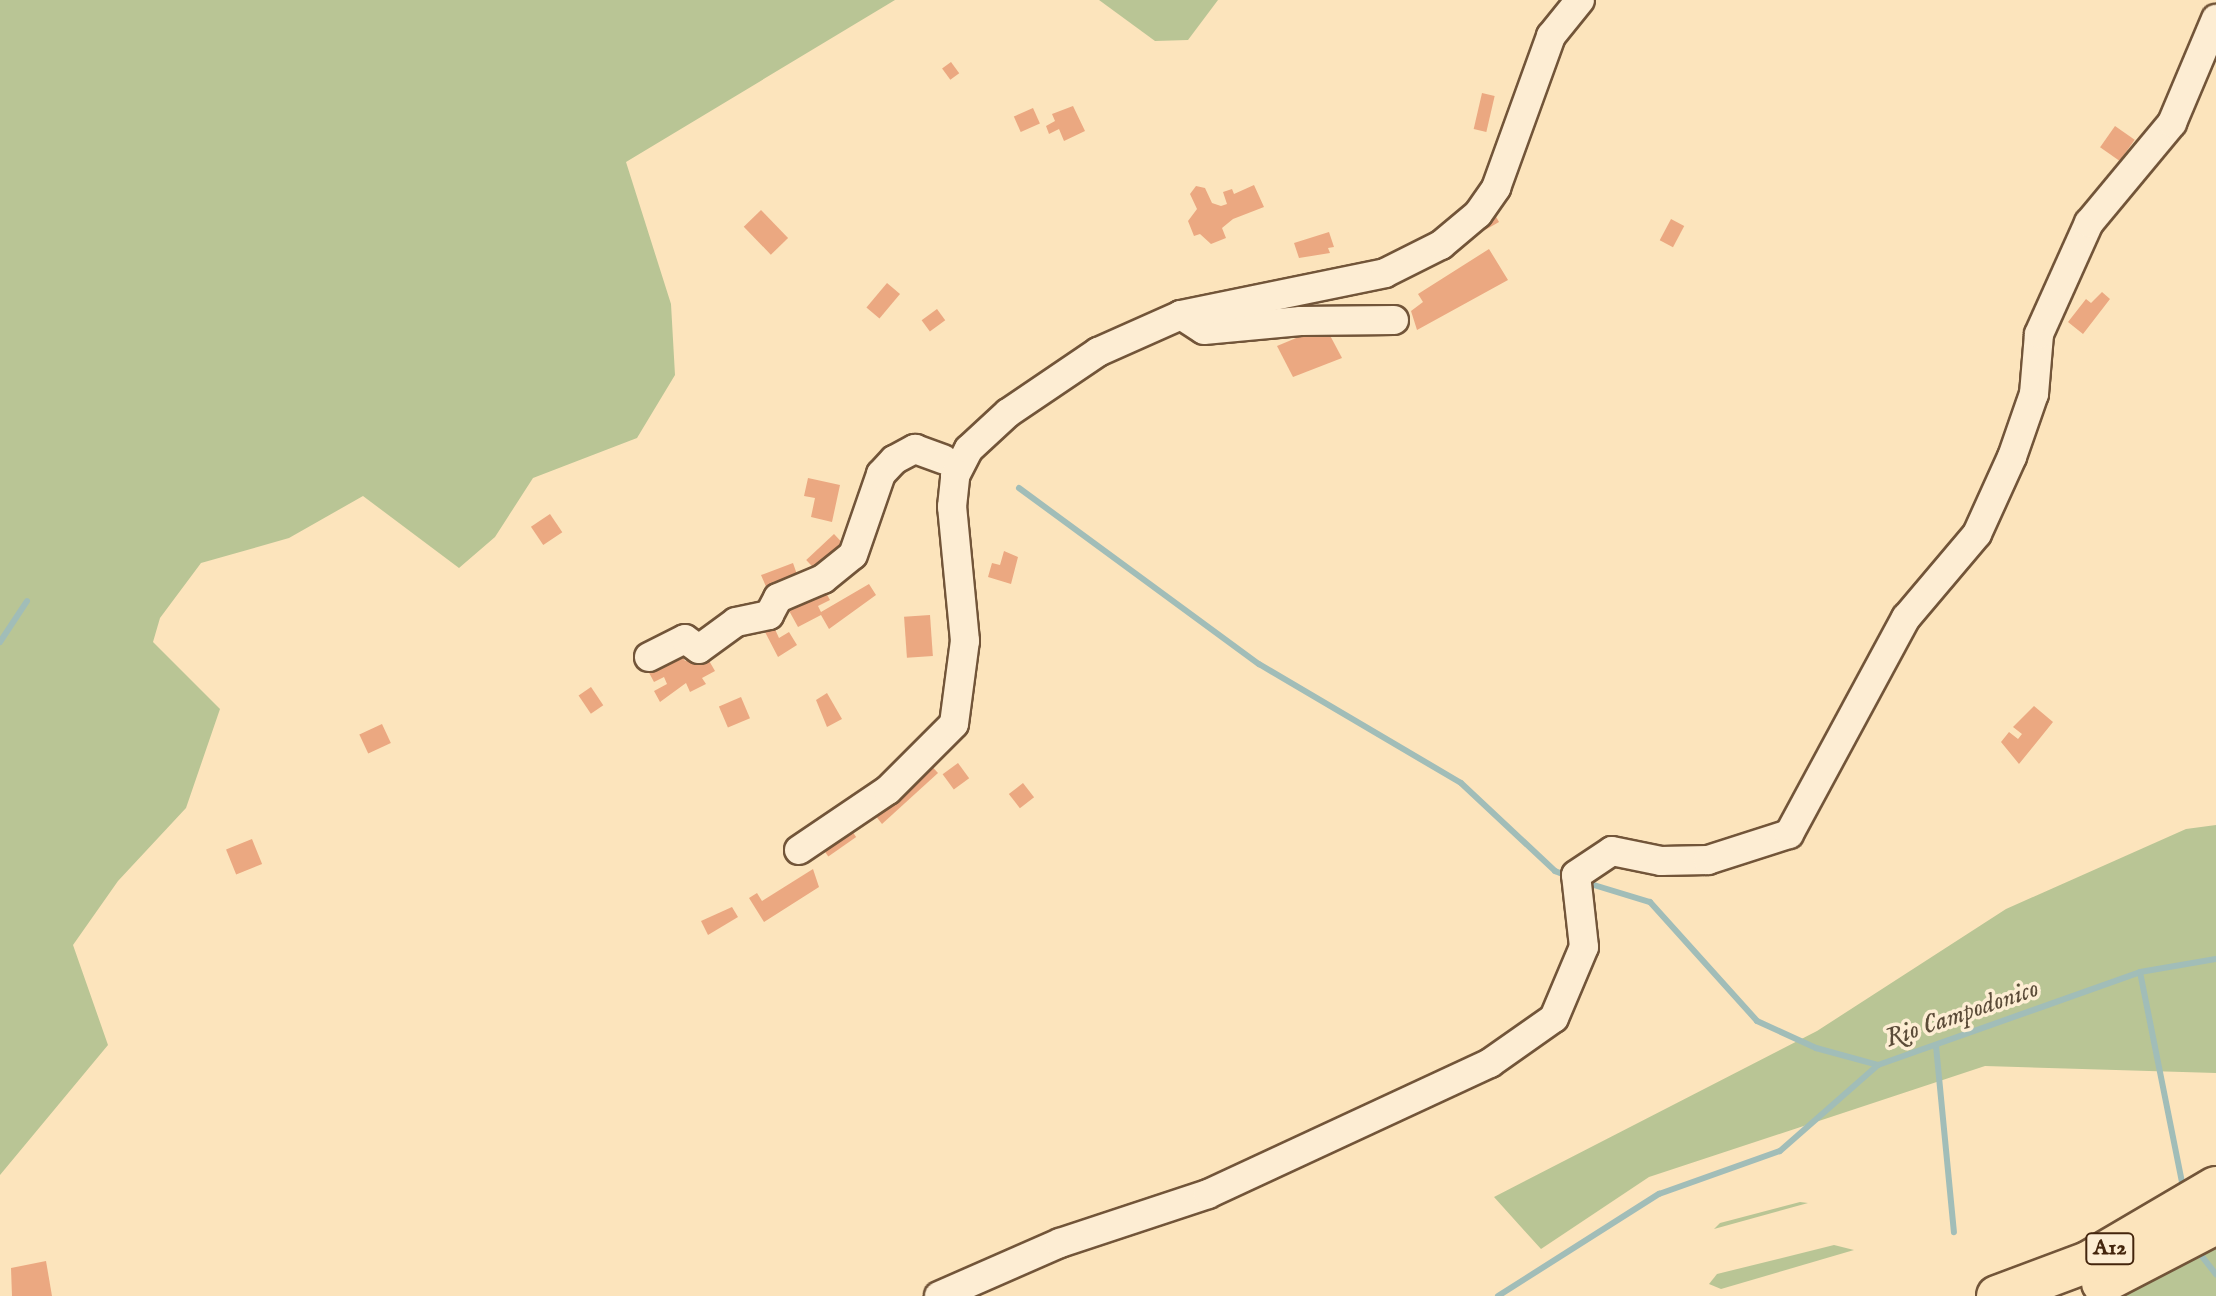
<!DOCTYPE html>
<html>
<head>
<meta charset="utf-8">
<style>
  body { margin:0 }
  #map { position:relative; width:2216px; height:1296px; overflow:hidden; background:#fce4bc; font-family:"IM FELL English",serif }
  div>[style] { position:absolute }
  .green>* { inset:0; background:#b9c595 }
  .stream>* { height:6px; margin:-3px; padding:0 3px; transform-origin:3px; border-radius:3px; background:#a1bdb8 }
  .building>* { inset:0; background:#eba881; transform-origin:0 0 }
  .roads { filter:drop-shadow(2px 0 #725539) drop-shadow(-2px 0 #725539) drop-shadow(0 2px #725539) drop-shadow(0 -2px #725539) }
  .minor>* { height:28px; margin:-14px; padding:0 14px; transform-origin:14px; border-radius:14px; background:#fdedd3 }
  .highway>* { height:40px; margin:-20px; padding:0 20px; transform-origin:20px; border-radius:20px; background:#fce4bc }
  span { translate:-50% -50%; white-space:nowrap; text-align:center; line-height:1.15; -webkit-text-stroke:7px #fdedd3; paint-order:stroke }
  .shield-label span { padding:2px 6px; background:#fdedd3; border:2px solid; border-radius:6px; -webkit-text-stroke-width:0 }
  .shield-label { font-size:22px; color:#44250d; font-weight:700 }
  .water-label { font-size:26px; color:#5b4b38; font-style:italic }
</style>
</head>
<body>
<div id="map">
  <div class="green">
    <div style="clip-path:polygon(0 0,895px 0,626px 162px,671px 304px,675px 375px,637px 438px,533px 478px,495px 537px,459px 568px,363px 496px,289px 538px,201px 563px,160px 618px,153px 642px,220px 709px,186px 808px,118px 881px,73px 945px,108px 1045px,0 1175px)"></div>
    <div style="clip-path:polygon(1099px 0,1218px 0,1188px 40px,1155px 41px)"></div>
    <div style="clip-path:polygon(2216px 825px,2216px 1073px,1985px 1066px,1649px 1177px,1541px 1249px,1494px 1197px,1817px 1031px,2006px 909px,2186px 829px)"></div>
    <div style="clip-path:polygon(1800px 1202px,1808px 1203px,1714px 1229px,1720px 1223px)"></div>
    <div style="clip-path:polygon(2216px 1244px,2216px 1296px,2098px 1296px)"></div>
    <div style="clip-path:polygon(1834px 1245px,1854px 1250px,1721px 1289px,1709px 1284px,1717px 1274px)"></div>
  </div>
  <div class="stream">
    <div style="left:1019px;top:488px;width:298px;rotate:36.3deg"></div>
    <div style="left:1259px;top:664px;width:234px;rotate:30.5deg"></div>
    <div style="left:1461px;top:783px;width:129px;rotate:43.1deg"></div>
    <div style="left:1555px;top:871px;width:16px;rotate:22deg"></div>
    <div style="left:0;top:642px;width:49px;rotate:-56.6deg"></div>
    <div style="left:1584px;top:882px;width:69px;rotate:16.9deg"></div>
    <div style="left:1650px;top:902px;width:160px;rotate:48deg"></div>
    <div style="left:1757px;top:1021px;width:65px;rotate:24.6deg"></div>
    <div style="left:1816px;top:1048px;width:64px;rotate:15.3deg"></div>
    <div style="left:2140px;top:972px;width:220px;rotate:78.7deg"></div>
    <div style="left:1936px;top:1046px;width:187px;rotate:84.5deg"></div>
    <div style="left:2197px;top:1250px;width:31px;rotate:52deg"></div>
    <div style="left:1498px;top:1296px;width:191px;rotate:-32.4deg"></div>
    <div style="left:1659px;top:1194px;width:128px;rotate:-19.6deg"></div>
    <div style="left:1780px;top:1151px;width:130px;rotate:-41.3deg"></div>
    <div style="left:1878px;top:1065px;width:278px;rotate:-19.5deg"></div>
    <div style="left:2140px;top:972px;width:77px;rotate:-9.7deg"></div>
  </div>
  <div class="building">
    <div style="left:951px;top:62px;width:14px;height:11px;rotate:54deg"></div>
    <div style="left:1482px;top:93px;width:13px;height:37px;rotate:13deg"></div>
    <div style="clip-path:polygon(1073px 106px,1085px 131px,1064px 141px,1059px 129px,1049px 134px,1046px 126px,1055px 121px,1052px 114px)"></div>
    <div style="left:1033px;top:108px;width:17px;height:21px;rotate:66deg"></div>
    <div style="left:2115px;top:126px;width:24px;height:26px;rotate:35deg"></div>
    <div style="clip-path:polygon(1254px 185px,1264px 207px,1233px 219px,1222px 228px,1226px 238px,1211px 244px,1200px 234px,1194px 236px,1188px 221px,1197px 209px,1190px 194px,1196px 186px,1205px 188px,1212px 203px,1221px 206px,1227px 204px,1223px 192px,1232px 189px,1234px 194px)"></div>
    <div style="left:761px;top:210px;width:39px;height:24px;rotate:46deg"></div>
    <div style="left:1495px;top:215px;width:8px;height:17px;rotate:60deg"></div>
    <div style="left:1671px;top:219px;width:15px;height:24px;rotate:28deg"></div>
    <div style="clip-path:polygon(1329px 232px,1334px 247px,1328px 248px,1330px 253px,1299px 258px,1294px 243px)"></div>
    <div style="clip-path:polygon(1489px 249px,1508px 280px,1417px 330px,1411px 311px,1423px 302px,1418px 294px)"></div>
    <div style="left:887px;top:283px;width:17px;height:32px;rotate:40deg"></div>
    <div style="clip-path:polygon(2102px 292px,2110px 299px,2083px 334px,2068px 322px,2086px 299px,2091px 303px)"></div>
    <div style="left:937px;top:309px;width:14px;height:19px;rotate:54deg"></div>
    <div style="clip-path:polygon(1325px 326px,1342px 358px,1293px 377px,1277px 346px)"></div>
    <div style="clip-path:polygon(808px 478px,840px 485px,832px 522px,811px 517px,815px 498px,804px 496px)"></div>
    <div style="left:550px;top:514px;width:22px;height:23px;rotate:56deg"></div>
    <div style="left:834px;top:534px;width:22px;height:38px;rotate:47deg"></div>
    <div style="clip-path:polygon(1004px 551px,1018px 557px,1011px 584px,988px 577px,992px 563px,1000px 565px)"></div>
    <div style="clip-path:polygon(793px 563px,800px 583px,784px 589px,781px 581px,767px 589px,761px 575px)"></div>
    <div style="clip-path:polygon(869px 584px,876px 595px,829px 629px,821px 615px,798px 627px,782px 598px,825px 591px,830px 600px,818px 606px,821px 612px)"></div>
    <div style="left:930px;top:615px;width:41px;height:26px;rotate:86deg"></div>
    <div style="clip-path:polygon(774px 627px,779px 638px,789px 632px,797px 645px,778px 657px,765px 632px)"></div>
    <div style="clip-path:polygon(680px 651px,685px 661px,704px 652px,715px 671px,702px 678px,706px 684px,690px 692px,686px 683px,660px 702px,654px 691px,667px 684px,664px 677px,654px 682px,647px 669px)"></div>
    <div style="left:591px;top:687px;width:22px;height:15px;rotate:56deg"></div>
    <div style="clip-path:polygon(827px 693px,842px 719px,827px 727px,816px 700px)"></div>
    <div style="left:741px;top:697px;width:23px;height:24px;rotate:67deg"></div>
    <div style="clip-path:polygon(2034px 706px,2053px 722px,2019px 764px,2001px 742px,2009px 732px,2018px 739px,2022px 734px,2013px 727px)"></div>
    <div style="left:382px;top:724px;width:21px;height:25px;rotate:65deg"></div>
    <div style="clip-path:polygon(926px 760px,938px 773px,882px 824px,875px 815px)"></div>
    <div style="left:958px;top:763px;width:19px;height:19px;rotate:54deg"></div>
    <div style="left:1023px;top:783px;width:18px;height:18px;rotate:52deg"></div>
    <div style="left:847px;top:824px;width:16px;height:34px;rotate:55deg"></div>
    <div style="left:252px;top:839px;width:27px;height:28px;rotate:68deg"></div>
    <div style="clip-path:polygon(813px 869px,819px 887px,764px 922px,749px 898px,757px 893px,762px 901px)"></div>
    <div style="clip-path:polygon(732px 907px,738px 917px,708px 935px,701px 921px)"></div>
    <div style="clip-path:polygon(46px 1261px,52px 1296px,12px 1296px,11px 1268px)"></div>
  </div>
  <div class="roads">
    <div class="minor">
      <div style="left:1181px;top:315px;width:27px;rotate:33deg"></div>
      <div style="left:1204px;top:330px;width:97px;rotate:-5.3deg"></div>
      <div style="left:1301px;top:321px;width:93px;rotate:-0.6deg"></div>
      <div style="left:649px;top:657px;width:40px;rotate:-26.6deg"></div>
      <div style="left:685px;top:639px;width:17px;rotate:36deg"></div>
      <div style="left:699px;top:649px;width:46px;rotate:-36.1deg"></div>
      <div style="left:736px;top:622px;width:34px;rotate:-12deg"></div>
      <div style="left:769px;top:615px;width:19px;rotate:-62deg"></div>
      <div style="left:778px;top:598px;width:49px;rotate:-22.9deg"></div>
      <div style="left:823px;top:579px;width:38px;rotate:-39deg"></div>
      <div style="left:853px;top:555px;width:86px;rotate:-70.9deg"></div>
      <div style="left:881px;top:474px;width:19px;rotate:-47deg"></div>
      <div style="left:894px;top:460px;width:24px;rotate:-28deg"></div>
      <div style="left:915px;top:449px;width:30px;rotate:20deg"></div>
      <div style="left:799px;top:850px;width:107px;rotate:-34deg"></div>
      <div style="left:888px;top:790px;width:93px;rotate:-45deg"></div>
      <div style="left:954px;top:724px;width:84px;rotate:-82.5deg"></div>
      <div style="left:965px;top:641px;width:135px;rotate:-95.5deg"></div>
      <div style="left:952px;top:507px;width:31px;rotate:-84deg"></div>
      <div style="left:955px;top:476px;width:30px;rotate:-63deg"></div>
      <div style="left:969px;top:449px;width:53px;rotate:-42.7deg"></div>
      <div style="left:1008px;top:413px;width:109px;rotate:-34.1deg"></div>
      <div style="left:1098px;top:352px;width:91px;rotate:-24deg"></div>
      <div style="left:1181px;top:315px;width:208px;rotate:-11.6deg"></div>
      <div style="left:1385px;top:273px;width:63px;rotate:-26.6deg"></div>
      <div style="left:1441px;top:245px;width:48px;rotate:-40deg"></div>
      <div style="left:1478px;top:214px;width:32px;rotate:-55deg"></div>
      <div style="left:1496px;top:188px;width:162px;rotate:-70.1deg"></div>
      <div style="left:1551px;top:36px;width:46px;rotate:-51.1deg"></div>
      <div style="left:939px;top:1296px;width:132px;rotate:-23.7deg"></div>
      <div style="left:1060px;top:1243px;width:156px;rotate:-18.3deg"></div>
      <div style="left:1208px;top:1194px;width:311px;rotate:-24.9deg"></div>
      <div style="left:1490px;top:1063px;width:78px;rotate:-35.1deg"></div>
      <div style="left:1554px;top:1018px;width:77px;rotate:-67.1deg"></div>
      <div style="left:1584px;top:947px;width:72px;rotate:-96.3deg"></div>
      <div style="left:1576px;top:875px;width:43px;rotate:-33.7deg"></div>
      <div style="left:1612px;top:851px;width:50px;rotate:11.5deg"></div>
      <div style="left:1661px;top:861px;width:47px;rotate:-1.2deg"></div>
      <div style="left:1708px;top:860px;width:85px;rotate:-17.8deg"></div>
      <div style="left:1789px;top:834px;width:246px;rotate:-61.6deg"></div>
      <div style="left:1906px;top:618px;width:110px;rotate:-49.8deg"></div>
      <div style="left:1977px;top:534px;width:85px;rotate:-65.6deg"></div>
      <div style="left:2012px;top:457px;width:67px;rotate:-70.8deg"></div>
      <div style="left:2034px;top:394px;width:60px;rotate:-85.2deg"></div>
      <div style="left:2039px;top:334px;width:122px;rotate:-65.8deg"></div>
      <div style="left:2089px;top:223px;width:130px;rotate:-50.3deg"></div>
      <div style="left:2172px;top:123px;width:113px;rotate:-67.1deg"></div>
    </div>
    <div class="highway">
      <div style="left:2102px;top:1283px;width:128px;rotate:-27.4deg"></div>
      <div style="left:1997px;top:1296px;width:97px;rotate:-20.5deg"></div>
      <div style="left:2088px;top:1262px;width:148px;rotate:-30.4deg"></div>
    </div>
  </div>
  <div class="shield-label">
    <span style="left:2110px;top:1249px">A12</span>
  </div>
  <div class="water-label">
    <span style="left:1962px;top:1014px;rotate:-19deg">Rio Campodonico</span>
  </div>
</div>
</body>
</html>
